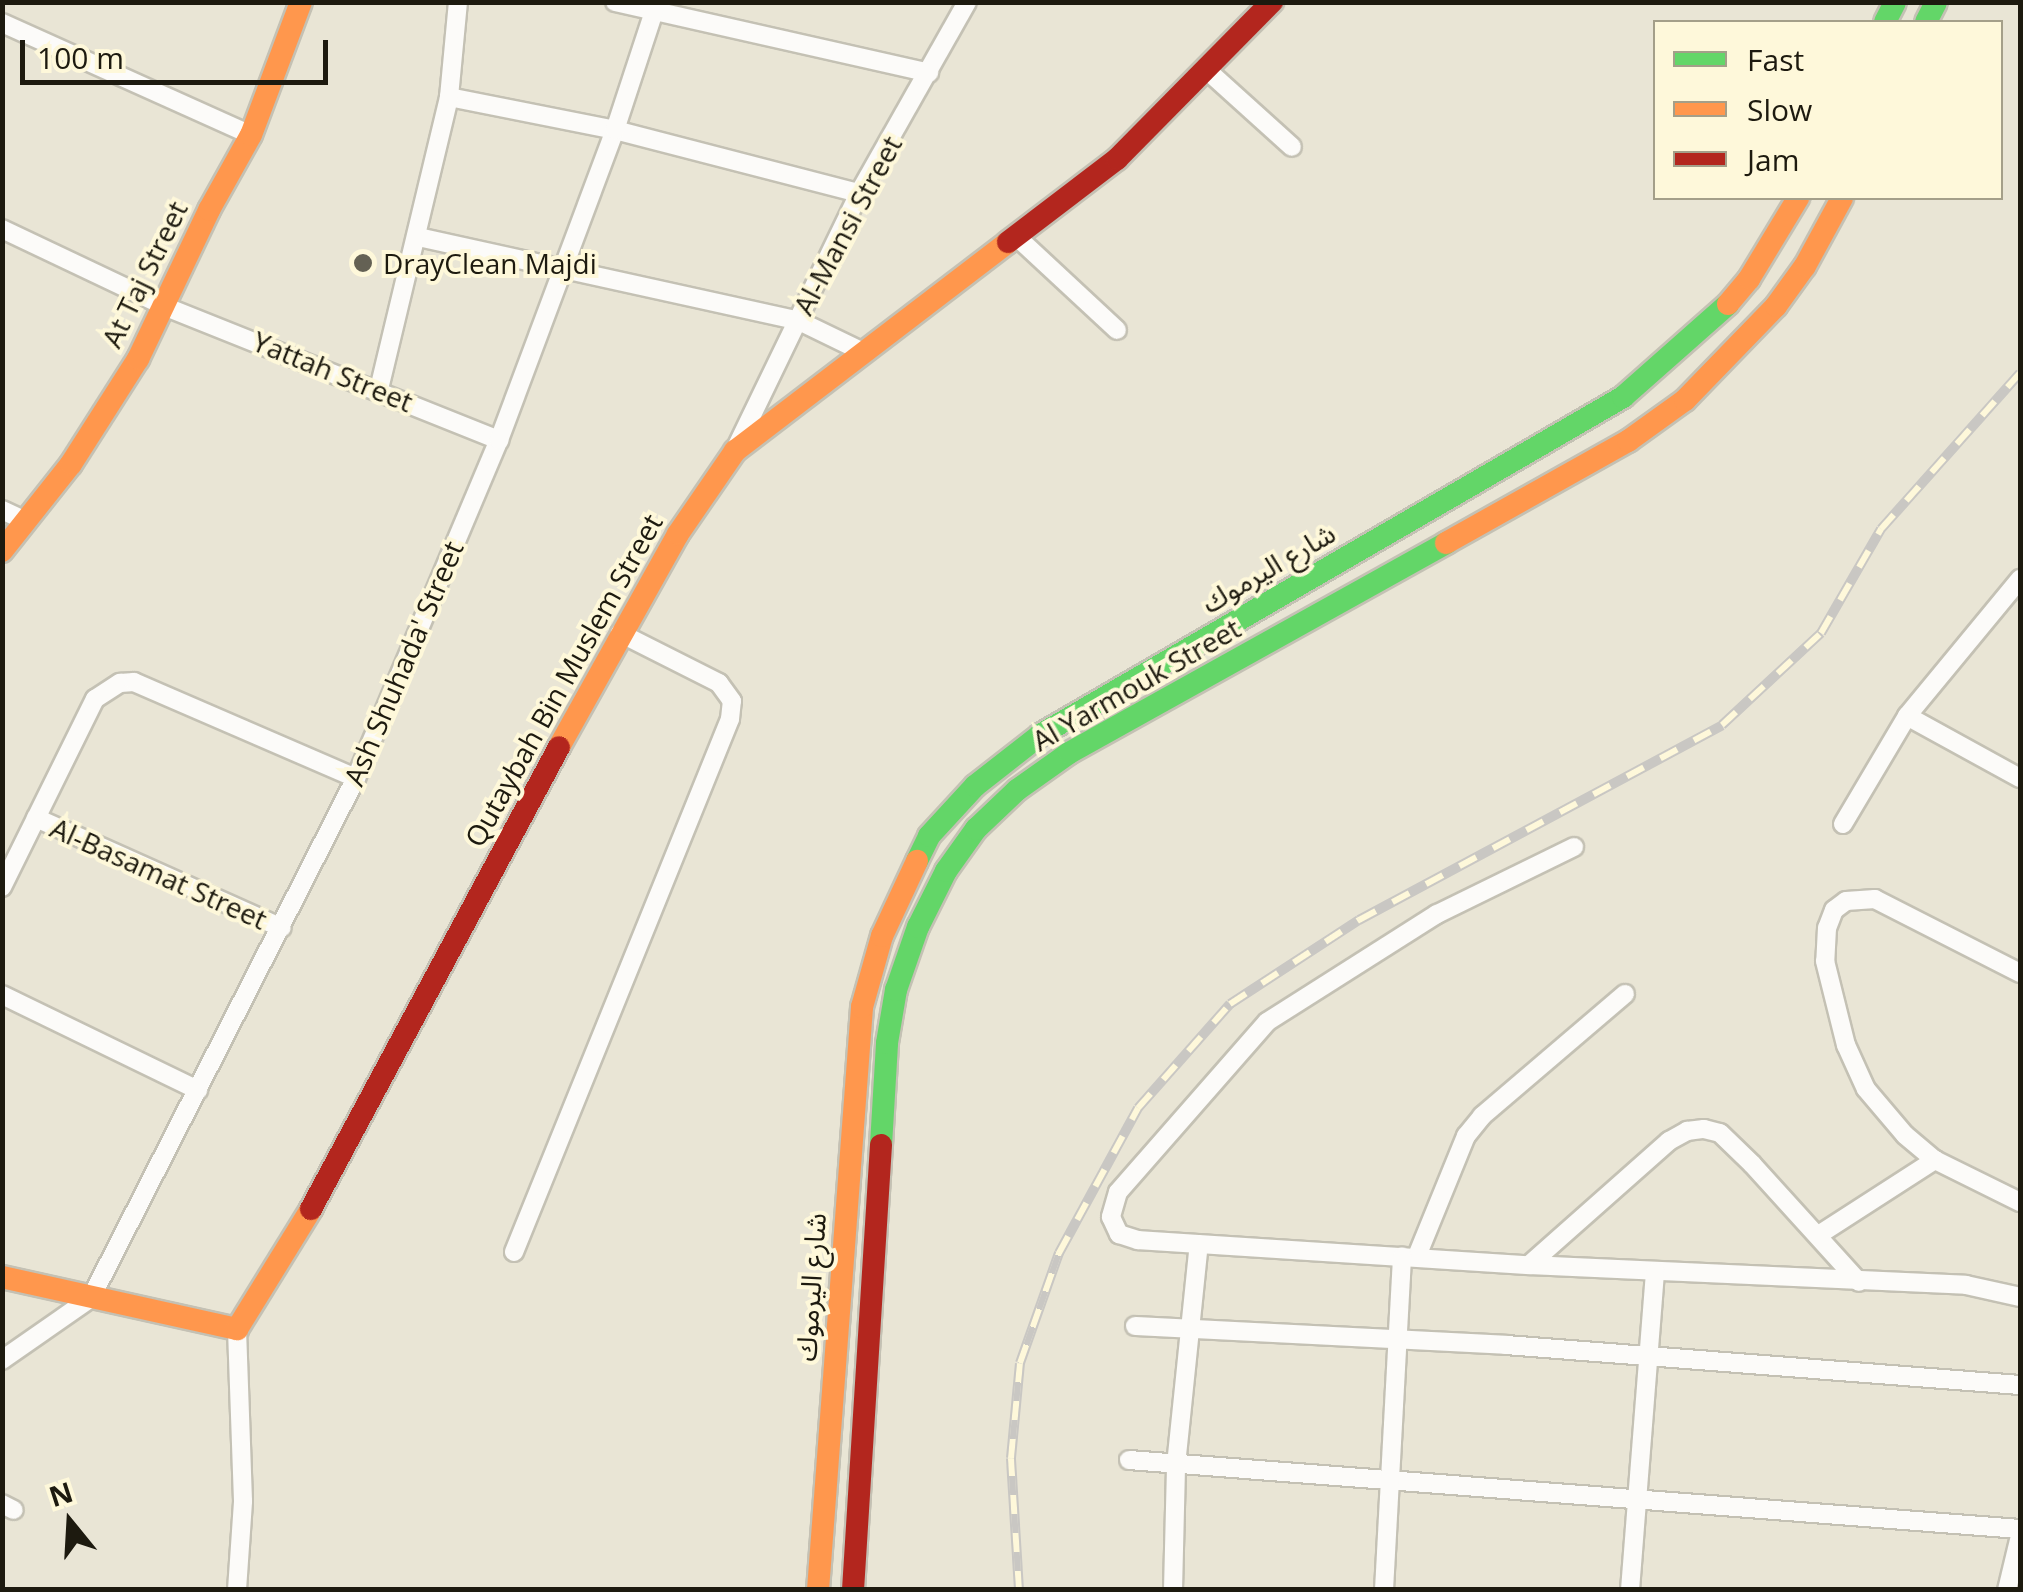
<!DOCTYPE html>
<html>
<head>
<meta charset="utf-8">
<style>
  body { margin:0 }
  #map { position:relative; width:2023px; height:1592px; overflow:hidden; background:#e9e5d5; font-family:"Open Sans","Noto Sans Arabic",sans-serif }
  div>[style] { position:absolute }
  .roads { filter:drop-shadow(2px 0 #c4c1b4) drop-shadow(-2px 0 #c4c1b4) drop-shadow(0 2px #c4c1b4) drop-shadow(0 -2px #c4c1b4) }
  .street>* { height:18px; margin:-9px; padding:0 9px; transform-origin:9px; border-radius:9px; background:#fcfbf9 }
  .fast>* { height:22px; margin:-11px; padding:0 11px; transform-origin:11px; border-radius:11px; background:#63d668 }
  .slow>* { height:22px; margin:-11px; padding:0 11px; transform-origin:11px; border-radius:11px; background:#ff974d }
  .jam>* { height:22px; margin:-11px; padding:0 11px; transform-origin:11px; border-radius:11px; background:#b3261e }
  .rail>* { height:10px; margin-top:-5px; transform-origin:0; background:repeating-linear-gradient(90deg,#fef8da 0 19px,#c9c7c3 0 38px); box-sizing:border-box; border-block:2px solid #c9c7c3 }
  .dots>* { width:28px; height:28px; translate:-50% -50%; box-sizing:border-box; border:5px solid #fef8da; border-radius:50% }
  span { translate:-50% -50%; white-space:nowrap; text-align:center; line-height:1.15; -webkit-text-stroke:8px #fef8da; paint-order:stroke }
  .street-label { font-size:28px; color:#1d1a0f }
  .poi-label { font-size:28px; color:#1d1a0f }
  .left { translate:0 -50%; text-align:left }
  .frame { position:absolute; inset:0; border:5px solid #1d1a0f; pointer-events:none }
  .legend { position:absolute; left:1653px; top:20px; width:350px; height:180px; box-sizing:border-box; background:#fef8da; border:2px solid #a49f89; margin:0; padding:12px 18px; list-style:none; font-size:30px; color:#1d1a0f }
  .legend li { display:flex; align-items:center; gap:20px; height:50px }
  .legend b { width:50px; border:2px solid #a49f89 }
  .north { position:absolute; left:20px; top:1472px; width:100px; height:100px; -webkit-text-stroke:8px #fef8da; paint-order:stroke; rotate:342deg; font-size:28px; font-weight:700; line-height:40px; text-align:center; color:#1d1a0f }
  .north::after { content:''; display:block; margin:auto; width:35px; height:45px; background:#1d1a0f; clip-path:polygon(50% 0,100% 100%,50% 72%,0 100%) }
  .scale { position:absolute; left:20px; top:40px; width:308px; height:45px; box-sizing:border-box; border:5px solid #1d1a0f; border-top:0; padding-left:12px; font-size:30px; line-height:35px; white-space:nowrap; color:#1d1a0f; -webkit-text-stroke:8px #fef8da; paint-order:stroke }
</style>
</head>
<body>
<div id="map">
  <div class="roads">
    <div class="street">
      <div style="left:615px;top:2px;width:322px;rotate:12.7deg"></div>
      <div style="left:2px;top:23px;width:273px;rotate:24.2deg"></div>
      <div style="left:1208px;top:71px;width:113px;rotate:42.1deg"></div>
      <div style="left:449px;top:97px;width:169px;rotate:11.2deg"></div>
      <div style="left:615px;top:130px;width:252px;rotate:14.5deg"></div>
      <div style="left:2px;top:229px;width:182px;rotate:25.4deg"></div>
      <div style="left:166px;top:307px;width:359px;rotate:21.8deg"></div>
      <div style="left:418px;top:237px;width:388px;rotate:12.4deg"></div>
      <div style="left:797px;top:320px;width:76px;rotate:25.9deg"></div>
      <div style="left:1018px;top:238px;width:135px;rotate:42.9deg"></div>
      <div style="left:379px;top:389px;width:300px;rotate:-76.5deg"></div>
      <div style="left:449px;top:97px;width:95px;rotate:-84.6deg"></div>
      <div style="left:735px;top:450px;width:285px;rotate:-64.2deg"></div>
      <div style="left:859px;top:193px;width:219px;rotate:-60.5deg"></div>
      <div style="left:2px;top:510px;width:26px;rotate:25deg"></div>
      <div style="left:1907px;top:716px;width:129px;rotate:28.8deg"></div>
      <div style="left:36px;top:818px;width:269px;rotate:24.1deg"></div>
      <div style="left:1843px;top:824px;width:126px;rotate:-59.3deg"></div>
      <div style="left:1907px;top:716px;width:178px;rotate:-50.5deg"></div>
      <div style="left:1574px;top:847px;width:153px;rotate:153.9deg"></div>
      <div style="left:1437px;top:914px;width:201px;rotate:147.6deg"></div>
      <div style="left:1267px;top:1022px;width:226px;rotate:131.2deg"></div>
      <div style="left:1118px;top:1192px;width:26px;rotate:106deg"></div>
      <div style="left:1111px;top:1217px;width:19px;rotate:65deg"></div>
      <div style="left:1119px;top:1234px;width:20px;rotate:18deg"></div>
      <div style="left:1138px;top:1240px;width:392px;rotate:3.7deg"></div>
      <div style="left:1529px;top:1265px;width:437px;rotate:2.6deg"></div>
      <div style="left:1966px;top:1285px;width:55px;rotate:12.5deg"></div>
      <div style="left:2px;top:887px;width:210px;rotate:-63.7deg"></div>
      <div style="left:95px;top:699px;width:30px;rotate:-33deg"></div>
      <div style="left:120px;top:683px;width:14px;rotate:-4deg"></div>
      <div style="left:134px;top:682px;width:242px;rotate:23.4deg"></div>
      <div style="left:2020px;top:973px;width:163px;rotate:-153deg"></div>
      <div style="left:1875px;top:899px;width:29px;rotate:176deg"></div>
      <div style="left:1846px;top:901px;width:15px;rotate:143deg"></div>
      <div style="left:1834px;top:910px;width:19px;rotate:111deg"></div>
      <div style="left:1827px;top:928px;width:33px;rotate:93deg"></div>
      <div style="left:1825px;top:961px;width:87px;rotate:76deg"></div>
      <div style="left:1846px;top:1045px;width:48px;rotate:65.6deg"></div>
      <div style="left:1866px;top:1089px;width:60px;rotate:49.7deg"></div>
      <div style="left:1905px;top:1135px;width:39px;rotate:40deg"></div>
      <div style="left:1935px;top:1160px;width:95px;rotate:26.3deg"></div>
      <div style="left:2px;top:995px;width:218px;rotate:25.9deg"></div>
      <div style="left:1820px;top:1234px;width:137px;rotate:-32.8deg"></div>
      <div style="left:514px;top:1252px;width:575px;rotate:-67.94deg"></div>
      <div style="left:730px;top:719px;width:18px;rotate:-84deg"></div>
      <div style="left:732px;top:701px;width:22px;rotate:-126deg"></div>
      <div style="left:719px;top:683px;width:111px;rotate:-153.2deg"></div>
      <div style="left:1417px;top:1256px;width:130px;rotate:-67.8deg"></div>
      <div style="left:1466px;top:1136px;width:26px;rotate:-51deg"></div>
      <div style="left:1482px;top:1116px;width:188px;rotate:-40.5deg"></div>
      <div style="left:1529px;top:1265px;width:187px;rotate:-41.5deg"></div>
      <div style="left:1669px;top:1141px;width:21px;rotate:-29deg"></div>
      <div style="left:1687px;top:1131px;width:17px;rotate:-7deg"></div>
      <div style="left:1704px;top:1129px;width:16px;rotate:14deg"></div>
      <div style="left:1720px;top:1133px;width:45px;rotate:44.1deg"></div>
      <div style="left:1752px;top:1164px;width:159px;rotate:47.8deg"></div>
      <div style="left:1135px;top:1326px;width:371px;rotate:2.9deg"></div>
      <div style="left:1506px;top:1345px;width:516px;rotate:4.45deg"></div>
      <div style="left:2px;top:1360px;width:108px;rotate:-34.9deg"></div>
      <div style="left:91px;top:1298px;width:584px;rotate:-63deg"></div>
      <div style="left:356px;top:778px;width:367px;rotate:-67.1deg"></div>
      <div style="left:499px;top:440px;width:331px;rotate:-69.5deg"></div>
      <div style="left:615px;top:130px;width:135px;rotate:-71.8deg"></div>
      <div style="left:1129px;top:1460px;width:894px;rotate:4.43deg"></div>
      <div style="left:2px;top:1504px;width:13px;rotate:27deg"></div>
      <div style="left:237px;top:1590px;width:89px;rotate:-86.1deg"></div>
      <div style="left:243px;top:1501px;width:172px;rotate:-92deg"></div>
      <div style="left:1173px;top:1590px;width:125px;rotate:-88.6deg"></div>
      <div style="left:1176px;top:1465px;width:222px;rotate:-84.1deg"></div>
      <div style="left:1384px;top:1590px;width:334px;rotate:-86.9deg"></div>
      <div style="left:1630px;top:1590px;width:319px;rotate:-85.5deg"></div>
      <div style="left:2007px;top:1590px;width:56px;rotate:-76.5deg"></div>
    </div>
    <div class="fast">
      <div style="left:1885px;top:22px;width:22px;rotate:-63deg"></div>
      <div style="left:1926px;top:22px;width:22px;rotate:-63deg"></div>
      <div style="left:917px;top:861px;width:28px;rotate:-64deg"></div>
      <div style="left:929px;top:836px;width:68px;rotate:-47.4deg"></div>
      <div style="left:975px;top:786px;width:83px;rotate:-38.1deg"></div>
      <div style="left:1040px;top:735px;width:674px;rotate:-30.1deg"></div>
      <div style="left:1623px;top:397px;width:140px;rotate:-41.5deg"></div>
      <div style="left:881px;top:1145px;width:102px;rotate:-86.6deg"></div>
      <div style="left:887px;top:1043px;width:54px;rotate:-80.4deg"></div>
      <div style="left:896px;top:990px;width:67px;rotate:-70.8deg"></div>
      <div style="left:918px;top:927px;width:63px;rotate:-63.4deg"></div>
      <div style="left:946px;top:871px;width:52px;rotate:-54.5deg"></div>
      <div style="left:976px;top:829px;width:57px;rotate:-43.6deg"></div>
      <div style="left:1017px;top:790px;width:64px;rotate:-35.4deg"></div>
      <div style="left:1069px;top:753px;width:432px;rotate:-29.1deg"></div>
    </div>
    <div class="slow">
      <div style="left:1728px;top:304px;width:33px;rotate:-50deg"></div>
      <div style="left:1749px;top:279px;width:95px;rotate:-58.8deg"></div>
      <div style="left:1446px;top:543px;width:209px;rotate:-29.3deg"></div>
      <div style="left:1628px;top:441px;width:70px;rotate:-35.7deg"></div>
      <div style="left:1685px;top:400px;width:131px;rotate:-45.9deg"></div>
      <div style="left:1776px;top:306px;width:49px;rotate:-54.1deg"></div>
      <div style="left:1805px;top:266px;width:77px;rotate:-61.4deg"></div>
      <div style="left:2px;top:551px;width:111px;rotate:-51.6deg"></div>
      <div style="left:71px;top:464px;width:125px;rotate:-57.5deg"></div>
      <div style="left:138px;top:359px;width:165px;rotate:-64.5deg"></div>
      <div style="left:209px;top:210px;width:86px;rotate:-60.8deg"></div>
      <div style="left:251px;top:135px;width:142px;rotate:-69.4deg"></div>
      <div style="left:559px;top:747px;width:244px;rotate:-60.8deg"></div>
      <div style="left:678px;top:534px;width:101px;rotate:-55.5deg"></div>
      <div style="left:735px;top:451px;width:344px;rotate:-37.4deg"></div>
      <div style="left:2px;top:1277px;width:241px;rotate:12.5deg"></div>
      <div style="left:237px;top:1329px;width:141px;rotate:-58.3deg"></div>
      <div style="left:818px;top:1590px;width:585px;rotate:-85.68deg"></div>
      <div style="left:862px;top:1007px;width:74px;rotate:-74.3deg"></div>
      <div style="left:882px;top:936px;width:83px;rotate:-65deg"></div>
    </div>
    <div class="jam">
      <div style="left:1008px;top:242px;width:137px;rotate:-37.3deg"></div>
      <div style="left:1117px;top:159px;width:221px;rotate:-45.4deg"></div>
      <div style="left:311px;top:1209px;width:524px;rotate:-61.77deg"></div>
      <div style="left:853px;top:1590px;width:446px;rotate:-86.4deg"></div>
    </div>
  </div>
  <div class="rail">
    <div style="left:1019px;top:1590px;width:132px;rotate:-93.5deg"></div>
    <div style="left:1011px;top:1458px;width:95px;rotate:-84.6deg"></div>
    <div style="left:1020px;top:1363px;width:117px;rotate:-70.5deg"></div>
    <div style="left:1059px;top:1253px;width:165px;rotate:-61.4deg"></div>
    <div style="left:1138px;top:1108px;width:139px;rotate:-48.5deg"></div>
    <div style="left:1230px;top:1004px;width:154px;rotate:-33.1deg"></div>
    <div style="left:1359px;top:920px;width:412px;rotate:-28.2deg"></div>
    <div style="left:1722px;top:725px;width:135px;rotate:-42.9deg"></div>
    <div style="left:1821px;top:633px;width:120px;rotate:-60deg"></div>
    <div style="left:1881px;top:529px;width:209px;rotate:-48.3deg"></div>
  </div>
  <div class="dots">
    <div style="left:363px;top:263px;background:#646154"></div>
  </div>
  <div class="street-label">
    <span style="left:847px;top:225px;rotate:-62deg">Al-Mansi Street</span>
    <span style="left:144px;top:274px;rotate:-64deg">At Taj Street</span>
    <span style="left:333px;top:371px;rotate:22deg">Yattah Street</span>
    <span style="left:1268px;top:567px;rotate:-30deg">شارع اليرموك</span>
    <span style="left:403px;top:663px;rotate:-67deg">Ash Shuhada' Street</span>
    <span style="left:563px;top:680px;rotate:-61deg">Qutaybah Bin Muslem Street</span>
    <span style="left:1136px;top:684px;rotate:-30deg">Al Yarmouk Street</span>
    <span style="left:159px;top:873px;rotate:24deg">Al-Basamat Street</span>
    <span style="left:810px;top:1287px;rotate:-86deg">شارع اليرموك</span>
  </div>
  <div class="poi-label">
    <span class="left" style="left:383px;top:263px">DrayClean Majdi</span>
  </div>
  <div class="frame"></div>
  <ul class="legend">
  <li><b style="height:12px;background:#63d668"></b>Fast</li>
  <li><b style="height:12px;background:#ff974d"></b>Slow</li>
  <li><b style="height:12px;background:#b3261e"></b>Jam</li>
  </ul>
  <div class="north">N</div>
  <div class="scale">100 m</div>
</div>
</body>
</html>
